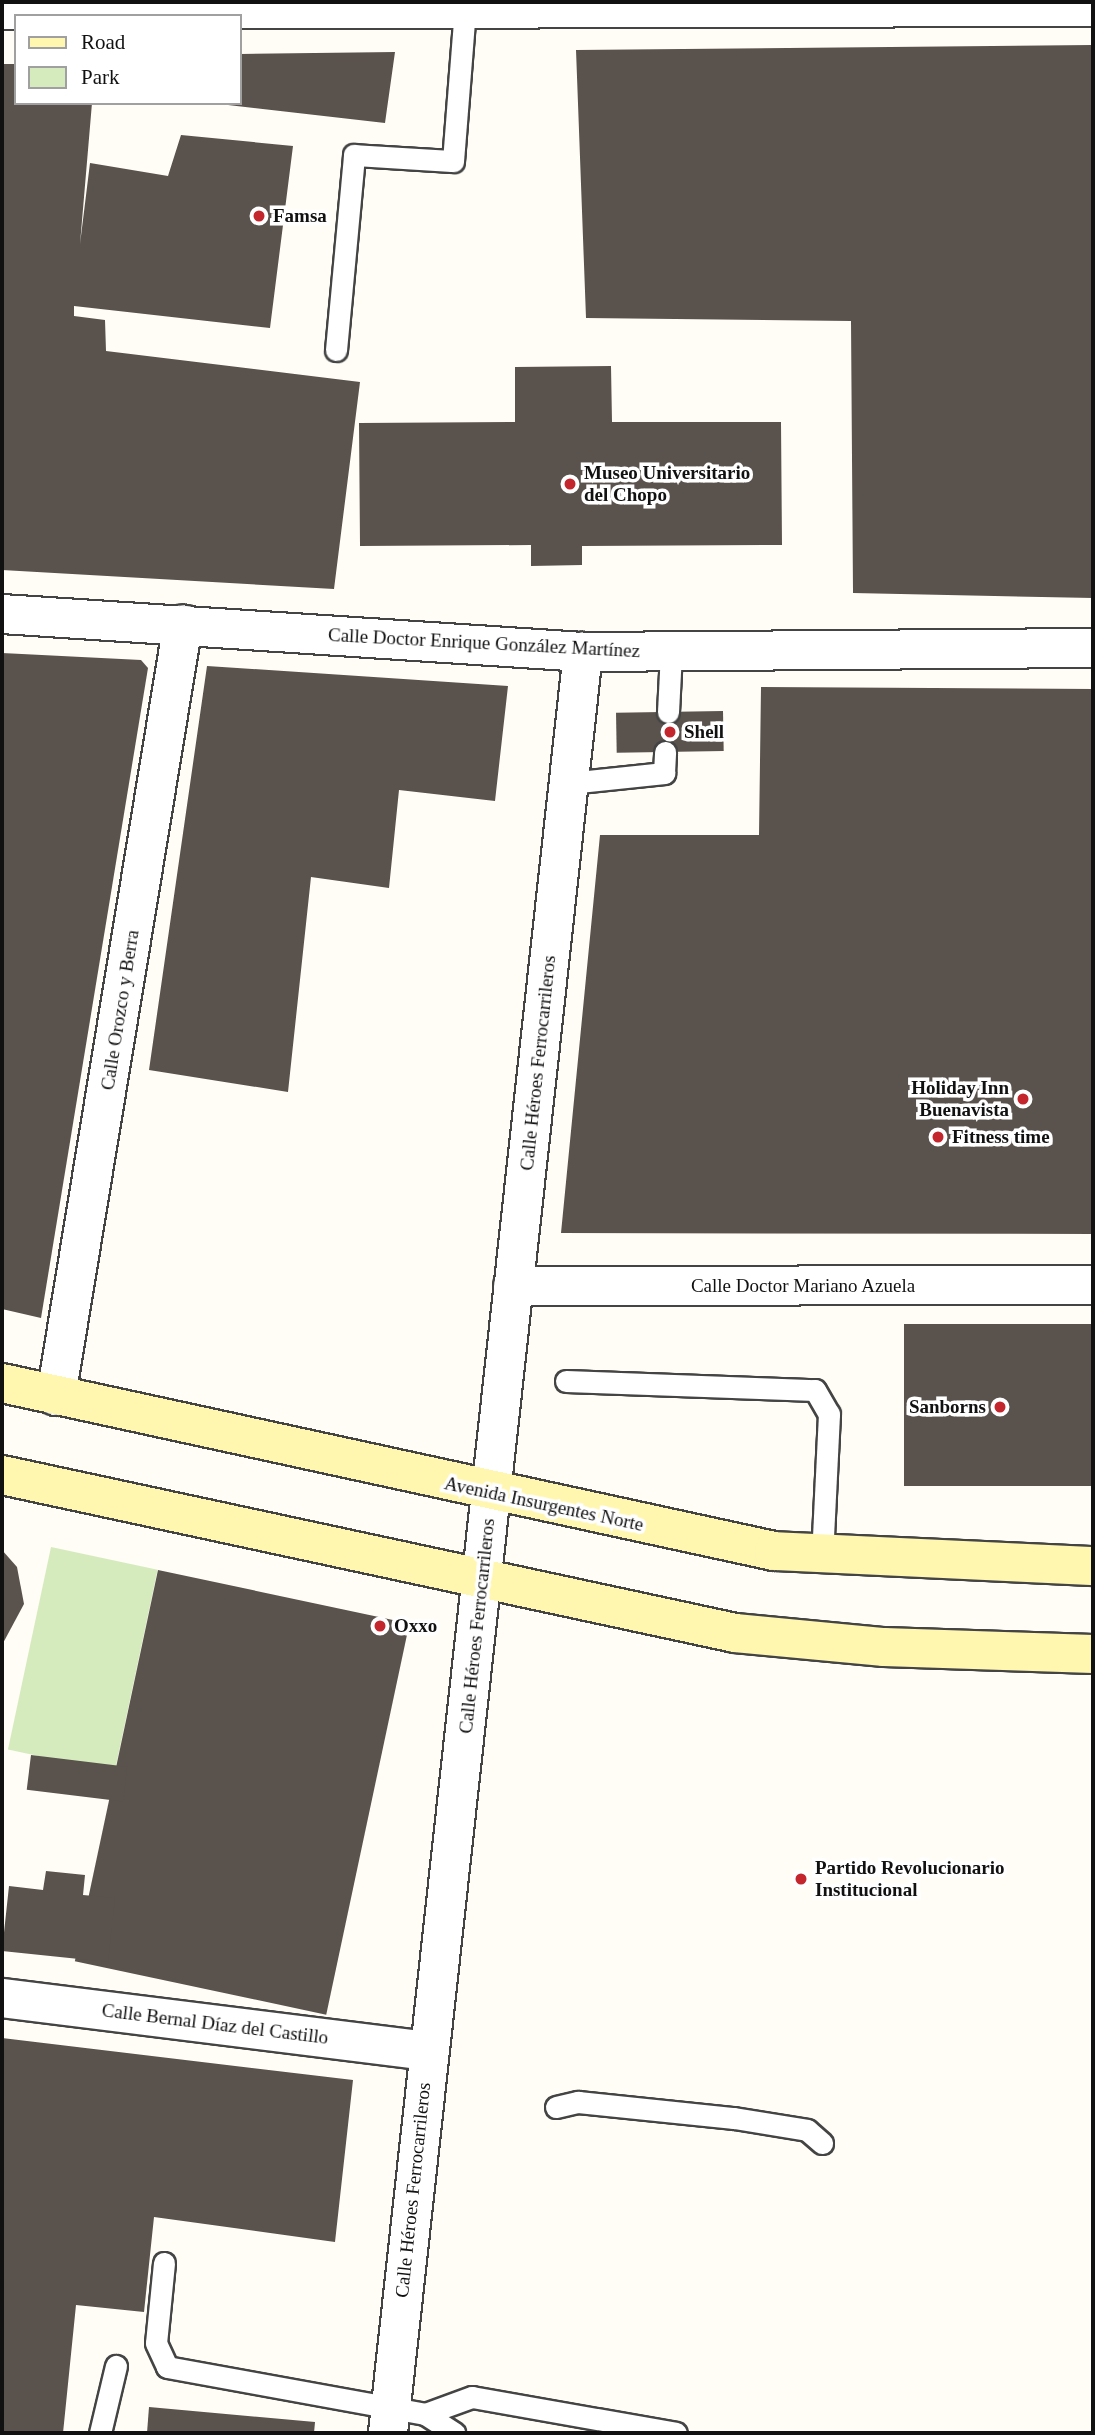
<!DOCTYPE html>
<html>
<head>
<meta charset="utf-8">
<style>
  body { margin:0 }
  #map { position:relative; width:1095px; height:2435px; overflow:hidden; background:#fffdf5; font-family:Georgia,serif }
  div>[style] { position:absolute }
  .green>* { inset:0; background:#d5ebbd; transform-origin:0 0 }
  .building>* { inset:0; background:#5a524d; transform-origin:0 0 }
  .roads { filter:drop-shadow(2px 0 #444) drop-shadow(-2px 0 #444) drop-shadow(0 2px #444) drop-shadow(0 -2px #444) }
  .service>* { height:21px; margin:-10.5px; padding:0 10.5px; transform-origin:10.5px; border-radius:10.5px; background:#fff }
  .minor>* { height:38px; margin:-19px; padding:0 19px; transform-origin:19px; border-radius:19px; background:#fff }
  .secondary>* { height:38px; margin:-19px; padding:0 19px; transform-origin:19px; border-radius:19px; background:#fff6b0 }
  .dots>* { width:19px; height:19px; translate:-50% -50%; box-sizing:border-box; border:4px solid #fff; border-radius:50% }
  span { translate:-50% -50%; white-space:nowrap; text-align:center; line-height:1.15; -webkit-text-stroke:7px #fff; paint-order:stroke }
  .poi-label { font-size:19px; color:#111; font-weight:700 }
  .left { translate:0 -50%; text-align:left }
  .right { translate:-100% -50%; text-align:right }
  .street-label { font-size:19px; color:#111 }
  .frame { position:absolute; inset:0; border:4px solid #111; pointer-events:none }
  .legend { position:absolute; left:14px; top:14px; width:228px; height:91px; box-sizing:border-box; background:#fff; border:2px solid #a0a0a0; margin:0; padding:9px 12px; list-style:none; font-size:21px; color:#111 }
  .legend li { display:flex; align-items:center; gap:14px; height:35px }
  .legend b { width:35px; border:2px solid #a0a0a0 }
</style>
</head>
<body>
<div id="map">
  <div class="green">
    <div style="left:51px;top:1547px;width:109px;height:207px;rotate:12deg"></div>
  </div>
  <div class="building">
    <div style="clip-path:polygon(1093px 45px,1093px 598px,853px 593px,851px 321px,586px 318px,576px 50px)"></div>
    <div style="clip-path:polygon(395px 52px,385px 123px,228px 105px,240px 103px,240px 54px)"></div>
    <div style="clip-path:polygon(2px 64px,16px 64px,16px 103px,92px 103px,80px 244px,90px 163px,168px 176px,181px 135px,293px 146px,270px 328px,74px 306px,74px 316px,105px 320px,106px 351px,360px 382px,334px 589px,2px 570px)"></div>
    <div style="clip-path:polygon(611px 366px,612px 422px,781px 422px,782px 545px,582px 546px,582px 565px,531px 566px,531px 545px,360px 546px,359px 423px,515px 422px,515px 367px)"></div>
    <div style="clip-path:polygon(2px 653px,141px 660px,148px 668px,41px 1318px,2px 1309px)"></div>
    <div style="clip-path:polygon(207px 666px,508px 686px,495px 801px,399px 790px,389px 888px,311px 877px,288px 1092px,149px 1070px)"></div>
    <div style="clip-path:polygon(761px 687px,1093px 689px,1093px 1234px,561px 1233px,600px 835px,759px 835px)"></div>
    <div style="left:723px;top:711px;width:40px;height:107px;rotate:89deg"></div>
    <div style="left:1093px;top:1324px;width:162px;height:189px;rotate:90deg"></div>
    <div style="clip-path:polygon(2px 1550px,17px 1567px,24px 1604px,2px 1645px)"></div>
    <div style="left:158px;top:1570px;width:257px;height:400px;rotate:12deg"></div>
    <div style="left:31px;top:1755px;width:97px;height:35px;rotate:7deg"></div>
    <div style="clip-path:polygon(46px 1871px,85px 1875px,83px 1895px,115px 1898px,108px 1962px,2px 1951px,9px 1886px,43px 1890px)"></div>
    <div style="clip-path:polygon(2px 2038px,353px 2080px,335px 2242px,154px 2217px,144px 2312px,76px 2305px,63px 2433px,2px 2433px)"></div>
    <div style="clip-path:polygon(149px 2407px,315px 2422px,314px 2433px,147px 2433px)"></div>
  </div>
  <div class="roads">
    <div class="service">
      <div style="left:336px;top:350px;width:196px;rotate:-84.7deg"></div>
      <div style="left:354px;top:155px;width:99px;rotate:3.5deg"></div>
      <div style="left:453px;top:161px;width:153px;rotate:-85.5deg"></div>
      <div style="left:668px;top:712px;width:60px;rotate:-87.1deg"></div>
      <div style="left:569px;top:783px;width:96px;rotate:-6deg"></div>
      <div style="left:664px;top:773px;width:21px;rotate:-87deg"></div>
      <div style="left:566px;top:1381px;width:249px;rotate:2.1deg"></div>
      <div style="left:815px;top:1390px;width:28px;rotate:60deg"></div>
      <div style="left:829px;top:1414px;width:142px;rotate:92.8deg"></div>
      <div style="left:556px;top:2107px;width:23px;rotate:-13deg"></div>
      <div style="left:578px;top:2102px;width:157px;rotate:5.9deg"></div>
      <div style="left:734px;top:2118px;width:74px;rotate:9.3deg"></div>
      <div style="left:807px;top:2130px;width:20px;rotate:41deg"></div>
      <div style="left:164px;top:2263px;width:80px;rotate:95.7deg"></div>
      <div style="left:156px;top:2343px;width:26px;rotate:65deg"></div>
      <div style="left:167px;top:2367px;width:262px;rotate:10.3deg"></div>
      <div style="left:425px;top:2414px;width:35px;rotate:33deg"></div>
      <div style="left:425px;top:2414px;width:50px;rotate:-19.9deg"></div>
      <div style="left:472px;top:2397px;width:207px;rotate:10deg"></div>
      <div style="left:100px;top:2433px;width:69px;rotate:-76.6deg"></div>
    </div>
    <div class="minor">
      <div style="left:2px;top:10px;width:1091px;rotate:-0.16deg"></div>
      <div style="left:2px;top:614px;width:582px;rotate:3.74deg"></div>
      <div style="left:583px;top:652px;width:510px;rotate:-0.45deg"></div>
      <div style="left:513px;top:1286px;width:580px;rotate:-0.1deg"></div>
      <div style="left:56px;top:1396px;width:782px;rotate:-80.66deg"></div>
      <div style="left:2px;top:1998px;width:429px;rotate:7.1deg"></div>
      <div style="left:388px;top:2433px;width:1792px;rotate:-83.75deg"></div>
    </div>
    <div class="secondary">
      <div style="left:2px;top:1383px;width:790px;rotate:12.28deg"></div>
      <div style="left:774px;top:1551px;width:319px;rotate:2.7deg"></div>
      <div style="left:2px;top:1475px;width:750px;rotate:12.16deg"></div>
      <div style="left:735px;top:1633px;width:150px;rotate:5.4deg"></div>
      <div style="left:884px;top:1647px;width:209px;rotate:1.9deg"></div>
    </div>
  </div>
  <div class="dots">
    <div style="left:259px;top:216px;background:#c4262e"></div>
    <div style="left:570px;top:484px;background:#c4262e"></div>
    <div style="left:670px;top:732px;background:#c4262e"></div>
    <div style="left:1023px;top:1099px;background:#c4262e"></div>
    <div style="left:938px;top:1137px;background:#c4262e"></div>
    <div style="left:1000px;top:1407px;background:#c4262e"></div>
    <div style="left:380px;top:1626px;background:#c4262e"></div>
    <div style="left:801px;top:1879px;background:#c4262e"></div>
  </div>
  <div class="poi-label">
    <span class="left" style="left:273px;top:216px">Famsa</span>
    <span class="left" style="left:584px;top:484px">Museo Universitario<br>del Chopo</span>
    <span class="left" style="left:684px;top:732px">Shell</span>
    <span class="right" style="left:1009px;top:1099px">Holiday Inn<br>Buenavista</span>
    <span class="left" style="left:952px;top:1137px">Fitness time</span>
    <span class="right" style="left:986px;top:1407px">Sanborns</span>
    <span class="left" style="left:394px;top:1626px">Oxxo</span>
    <span class="left" style="left:815px;top:1879px">Partido Revolucionario<br>Institucional</span>
  </div>
  <div class="street-label">
    <span style="left:484px;top:643px;rotate:3deg">Calle Doctor Enrique González Martínez</span>
    <span style="left:120px;top:1010px;rotate:-81deg">Calle Orozco y Berra</span>
    <span style="left:538px;top:1063px;rotate:-84deg">Calle Héroes Ferrocarrileros</span>
    <span style="left:803px;top:1286px">Calle Doctor Mariano Azuela</span>
    <span style="left:544px;top:1504px;rotate:12deg">Avenida Insurgentes Norte</span>
    <span style="left:477px;top:1626px;rotate:-84deg">Calle Héroes Ferrocarrileros</span>
    <span style="left:215px;top:2024px;rotate:7deg">Calle Bernal Díaz del Castillo</span>
    <span style="left:413px;top:2190px;rotate:-84deg">Calle Héroes Ferrocarrileros</span>
  </div>
  <div class="frame"></div>
  <ul class="legend">
  <li><b style="height:9px;background:#fff6b0"></b>Road</li>
  <li><b style="height:19px;background:#d5ebbd"></b>Park</li>
  </ul>
</div>
</body>
</html>
